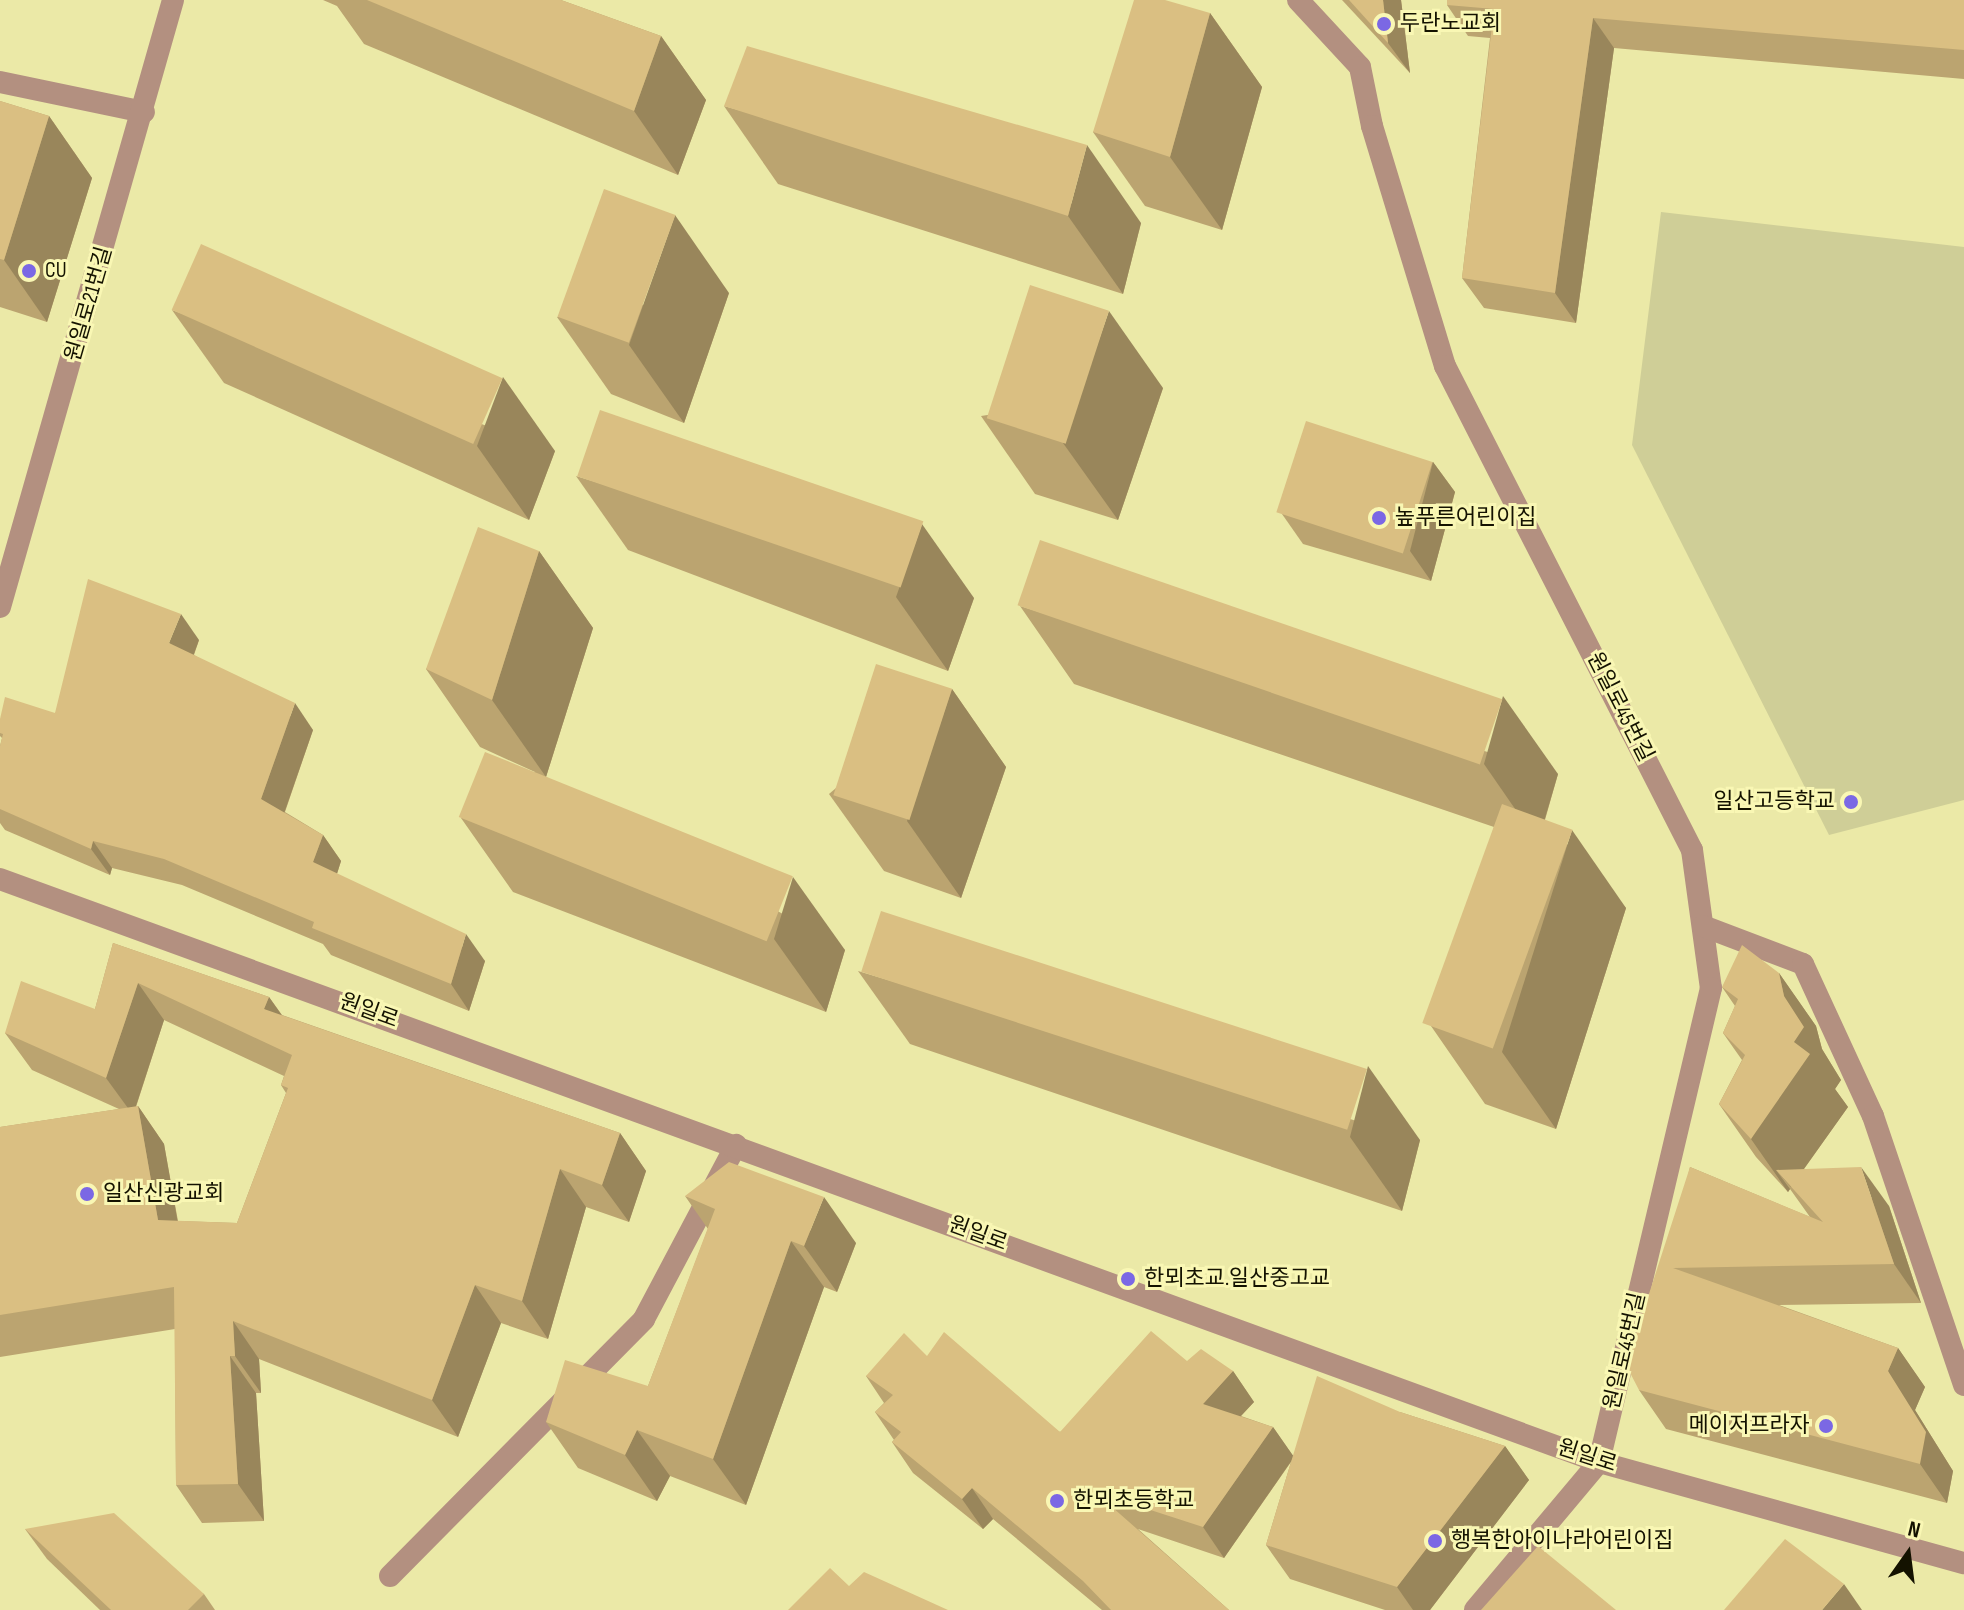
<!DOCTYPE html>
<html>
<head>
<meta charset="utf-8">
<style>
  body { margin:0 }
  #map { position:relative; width:1964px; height:1610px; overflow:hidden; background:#ebe9a7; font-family:"Sofia Sans Condensed","Noto Sans KR",sans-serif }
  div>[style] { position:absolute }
  .green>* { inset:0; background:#cfce97 }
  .minor>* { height:22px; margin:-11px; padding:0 11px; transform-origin:11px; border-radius:11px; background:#b39080 }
  .tertiary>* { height:22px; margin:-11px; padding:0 11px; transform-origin:11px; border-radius:11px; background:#b39080 }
  .wall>* { inset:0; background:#bba470 }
  .shaded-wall>* { inset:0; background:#99865b }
  .building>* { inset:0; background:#dabf82; transform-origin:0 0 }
  .dots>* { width:22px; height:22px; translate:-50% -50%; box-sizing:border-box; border:4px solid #f9f7b4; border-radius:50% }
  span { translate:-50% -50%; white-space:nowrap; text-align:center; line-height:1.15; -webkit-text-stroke:6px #f9f7b4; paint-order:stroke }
  .poi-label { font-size:22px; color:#141200 }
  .left { translate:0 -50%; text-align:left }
  .right { translate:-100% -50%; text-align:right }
  .street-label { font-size:22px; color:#141200 }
  .north { position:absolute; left:1868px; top:1514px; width:80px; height:80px; -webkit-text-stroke:6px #f9f7b4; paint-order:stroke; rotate:14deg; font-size:22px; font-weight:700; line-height:32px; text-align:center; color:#141200 }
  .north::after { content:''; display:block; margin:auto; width:28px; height:36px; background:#141200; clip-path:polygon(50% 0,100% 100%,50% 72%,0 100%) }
</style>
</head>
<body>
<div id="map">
  <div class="green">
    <div style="clip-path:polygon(1661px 212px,1964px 247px,1964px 800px,1829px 835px,1632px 445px)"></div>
  </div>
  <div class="minor">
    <div style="left:1298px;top:0;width:91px;rotate:47.2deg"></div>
    <div style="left:1360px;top:67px;width:60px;rotate:78.5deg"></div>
    <div style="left:1372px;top:126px;width:251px;rotate:73.1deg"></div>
    <div style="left:1445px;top:366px;width:543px;rotate:62.96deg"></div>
    <div style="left:1692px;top:850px;width:139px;rotate:82.2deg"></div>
    <div style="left:1711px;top:988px;width:487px;rotate:103.3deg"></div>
    <div style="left:1599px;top:1462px;width:193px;rotate:130deg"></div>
    <div style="left:0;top:82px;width:147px;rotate:11.8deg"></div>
    <div style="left:0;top:607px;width:631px;rotate:-74.09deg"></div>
    <div style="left:1703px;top:926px;width:107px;rotate:20.8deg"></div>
    <div style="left:1803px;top:964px;width:167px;rotate:65.3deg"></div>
    <div style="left:1873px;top:1116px;width:284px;rotate:71.3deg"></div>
    <div style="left:390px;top:1576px;width:361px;rotate:-45.3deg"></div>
    <div style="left:644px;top:1319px;width:197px;rotate:-62.1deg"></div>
  </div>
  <div class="tertiary">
    <div style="left:0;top:879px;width:1702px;rotate:20.03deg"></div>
    <div style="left:1599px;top:1462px;width:379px;rotate:15.5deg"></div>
  </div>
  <div class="wall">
    <div style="clip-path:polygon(323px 0,561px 0,661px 36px,706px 100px,678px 175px,364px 44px,337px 6px)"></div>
    <div style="clip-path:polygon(1342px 0,1401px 0,1410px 73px)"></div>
    <div style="clip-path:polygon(1964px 0,1964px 79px,1614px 48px,1576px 323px,1484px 308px,1462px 278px,1490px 38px,1468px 36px,1447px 5px)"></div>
    <div style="clip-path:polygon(1210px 13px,1262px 87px,1222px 230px,1145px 206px,1093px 132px)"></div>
    <div style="clip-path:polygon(0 101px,49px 116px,92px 178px,47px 322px,0 307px)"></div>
    <div style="clip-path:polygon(724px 106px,1141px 223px,1123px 294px,778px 184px)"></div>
    <div style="clip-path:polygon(729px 293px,684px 423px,611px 394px,557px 317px)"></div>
    <div style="clip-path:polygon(172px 310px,555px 451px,529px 520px,224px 383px)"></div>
    <div style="clip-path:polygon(1163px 388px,1118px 520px,1035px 494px,981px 416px)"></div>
    <div style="clip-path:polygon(1433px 462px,1455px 492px,1431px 581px,1303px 544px,1282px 514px)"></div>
    <div style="clip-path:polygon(576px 476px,974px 598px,948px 671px,628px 550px)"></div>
    <div style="clip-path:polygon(539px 551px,593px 628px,546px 777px,845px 950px,826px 1012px,513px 892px,461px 818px,535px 772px,480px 747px,426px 669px)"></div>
    <div style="clip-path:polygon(1020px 606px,1558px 774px,1545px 820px,1626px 908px,1556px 1129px,1485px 1104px,1431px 1026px,1494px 827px,1074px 684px)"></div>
    <div style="clip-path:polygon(199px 640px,194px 655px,313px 730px,285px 812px,323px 835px,341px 861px,337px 874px,485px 961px,469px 1011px,331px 955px,323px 944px,182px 885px,112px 868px,110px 875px,5px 830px,0 823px,0 746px,2px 738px,0 736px,0 719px,55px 713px)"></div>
    <div style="clip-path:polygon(952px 689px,1006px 767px,961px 898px,884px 871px,829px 794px)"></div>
    <div style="clip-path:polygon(evenodd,113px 943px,269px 997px,282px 1015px,620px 1133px,646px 1171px,629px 1222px,586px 1207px,548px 1339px,501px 1323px,458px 1437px,259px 1359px,261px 1393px,256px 1393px,264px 1521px,202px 1523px,176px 1485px,175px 1329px,0 1357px,0 1127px,119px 1109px,32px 1070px,5px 1033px,95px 1009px,113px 943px,164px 1020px,284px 1076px,281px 1085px,286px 1093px,237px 1223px,178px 1221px,164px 1144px,138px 1106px,136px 1107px,164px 1020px)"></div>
    <div style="clip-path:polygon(858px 971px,1420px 1140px,1402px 1211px,910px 1044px)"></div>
    <div style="clip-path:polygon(1779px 973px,1816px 1026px,1822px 1049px,1841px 1080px,1835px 1089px,1848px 1107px,1804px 1169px,1889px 1206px,1921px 1303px,1779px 1305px,1898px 1348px,1925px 1387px,1915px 1410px,1953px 1471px,1947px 1503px,1666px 1429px,1639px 1390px,1690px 1167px,1810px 1217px,1790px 1189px,1788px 1192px,1756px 1157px,1719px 1104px,1742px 1060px,1723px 1033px,1735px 1006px,1722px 987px)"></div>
    <div style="clip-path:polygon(685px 1196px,856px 1243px,837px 1292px,824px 1287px,746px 1505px,670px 1476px,657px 1501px,578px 1468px,546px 1422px,648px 1386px,708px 1229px)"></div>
    <div style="clip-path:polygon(927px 1356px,1060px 1432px,1187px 1361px,1233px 1371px,1254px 1402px,1241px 1416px,1273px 1427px,1293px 1456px,1400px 1412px,1505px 1446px,1529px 1480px,1430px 1610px,1385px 1610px,1290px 1579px,1266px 1545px,1291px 1462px,1224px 1558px,1138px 1529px,1229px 1610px,1102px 1610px,993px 1519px,983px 1529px,913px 1473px,892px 1442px,894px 1440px,875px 1412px,884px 1403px,866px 1376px)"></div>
    <div style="clip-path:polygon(25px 1529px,204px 1594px,215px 1610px,100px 1610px,47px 1559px)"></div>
  </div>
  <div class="shaded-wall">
    <div style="clip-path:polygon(1383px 0,1401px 0,1410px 73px,1388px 43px)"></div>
    <div style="clip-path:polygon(1210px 13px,1262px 87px,1222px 230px,1170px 157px)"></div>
    <div style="clip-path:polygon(1593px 18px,1614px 48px,1576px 323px,1555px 293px)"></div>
    <div style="clip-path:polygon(661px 36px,706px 100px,678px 175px,634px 111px)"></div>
    <div style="clip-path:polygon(49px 116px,92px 178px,47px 322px,4px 260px)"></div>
    <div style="clip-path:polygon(1087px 145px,1141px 223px,1123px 294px,1068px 216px)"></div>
    <div style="clip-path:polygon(675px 215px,729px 293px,684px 423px,629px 345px)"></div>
    <div style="clip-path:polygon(1109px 311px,1163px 388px,1118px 520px,1063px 443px)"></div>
    <div style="clip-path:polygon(503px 377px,555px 451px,529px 520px,477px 446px)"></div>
    <div style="clip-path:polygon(1433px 462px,1455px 492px,1431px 581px,1410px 551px)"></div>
    <div style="clip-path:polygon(922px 524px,974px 598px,948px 671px,896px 597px)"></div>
    <div style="clip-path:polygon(539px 551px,593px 628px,546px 777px,492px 700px)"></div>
    <div style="clip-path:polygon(181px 614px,199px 640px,188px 670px,169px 643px)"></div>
    <div style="clip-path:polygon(952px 689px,1006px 767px,961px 898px,907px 821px)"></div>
    <div style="clip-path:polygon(1503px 696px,1558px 774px,1538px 842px,1484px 764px)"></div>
    <div style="clip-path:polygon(295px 703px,313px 730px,280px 825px,261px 799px)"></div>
    <div style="clip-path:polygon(1572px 830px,1626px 908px,1556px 1129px,1502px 1052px)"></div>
    <div style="clip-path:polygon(323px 835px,341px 861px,332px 889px,313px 862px)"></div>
    <div style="clip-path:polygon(93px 841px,112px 868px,110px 875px,91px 849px)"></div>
    <div style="clip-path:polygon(793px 877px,845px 950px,826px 1012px,774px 939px)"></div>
    <div style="clip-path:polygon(466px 934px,485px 961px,469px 1011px,451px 984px)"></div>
    <div style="clip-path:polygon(1779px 973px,1816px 1026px,1822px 1049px,1841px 1080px,1835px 1089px,1848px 1107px,1791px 1187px,1776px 1170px,1790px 1189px,1788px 1192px,1751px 1139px,1794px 1042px)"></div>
    <div style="clip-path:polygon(138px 983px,164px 1020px,133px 1115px,106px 1078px)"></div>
    <div style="clip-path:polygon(269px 997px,295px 1034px,264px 1009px)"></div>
    <div style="clip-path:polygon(1368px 1066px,1420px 1140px,1402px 1211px,1350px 1137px)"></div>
    <div style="clip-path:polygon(138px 1106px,164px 1144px,184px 1258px,158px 1220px)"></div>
    <div style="clip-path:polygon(620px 1133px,646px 1171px,629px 1222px,602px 1185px)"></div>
    <div style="clip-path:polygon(1861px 1167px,1889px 1206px,1921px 1303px,1894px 1264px)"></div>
    <div style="clip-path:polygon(560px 1169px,586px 1207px,548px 1339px,522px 1301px)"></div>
    <div style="clip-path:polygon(824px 1197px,856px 1243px,837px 1292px,804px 1246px)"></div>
    <div style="clip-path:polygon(791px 1241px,824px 1287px,746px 1505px,713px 1459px)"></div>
    <div style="clip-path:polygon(475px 1285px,501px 1323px,458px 1437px,432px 1400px)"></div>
    <div style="clip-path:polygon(233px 1321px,259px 1359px,261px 1393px,235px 1356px)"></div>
    <div style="clip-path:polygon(1898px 1348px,1925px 1387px,1915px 1410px,1953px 1471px,1947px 1503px,1920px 1464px,1888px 1371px)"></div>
    <div style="clip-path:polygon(230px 1356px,256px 1393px,264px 1521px,238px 1484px)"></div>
    <div style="clip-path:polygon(1233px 1371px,1254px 1402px,1224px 1434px,1203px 1404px)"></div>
    <div style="clip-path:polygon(1273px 1427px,1294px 1457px,1224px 1558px,1203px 1527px)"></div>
    <div style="clip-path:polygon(637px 1430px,670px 1476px,657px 1501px,625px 1455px)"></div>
    <div style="clip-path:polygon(1505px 1446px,1529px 1480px,1430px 1610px,1413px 1610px,1397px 1587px)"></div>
    <div style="clip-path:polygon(972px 1488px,993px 1519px,983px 1529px,962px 1499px)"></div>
    <div style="clip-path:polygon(1844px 1584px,1862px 1610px,1822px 1610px)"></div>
  </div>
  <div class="building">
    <div style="clip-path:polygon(367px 0,561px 0,661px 36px,634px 111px)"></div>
    <div style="clip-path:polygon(1134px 0,1165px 0,1210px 13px,1170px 157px,1093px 132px)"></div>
    <div style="clip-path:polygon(1349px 0,1383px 0,1388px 43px)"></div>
    <div style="clip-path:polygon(1447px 0,1964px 0,1964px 50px,1593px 18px,1555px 293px,1462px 278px,1494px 9px,1447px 5px)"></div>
    <div style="clip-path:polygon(747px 46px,1087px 145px,1068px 216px,724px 106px)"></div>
    <div style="clip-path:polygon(0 101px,49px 116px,4px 260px,0 259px)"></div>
    <div style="left:604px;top:189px;width:76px;height:136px;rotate:20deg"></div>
    <div style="left:201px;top:244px;width:330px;height:72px;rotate:24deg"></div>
    <div style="left:1030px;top:285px;width:83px;height:140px;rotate:18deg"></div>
    <div style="left:600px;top:410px;width:342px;height:70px;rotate:19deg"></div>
    <div style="left:1306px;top:421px;width:133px;height:96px;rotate:18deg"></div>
    <div style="clip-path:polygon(478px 527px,539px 551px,492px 700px,426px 669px)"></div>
    <div style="left:1040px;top:540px;width:489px;height:69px;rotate:19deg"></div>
    <div style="clip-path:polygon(88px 579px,181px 614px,169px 643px,295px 703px,261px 799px,323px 835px,313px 862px,466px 934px,451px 984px,312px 928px,314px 922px,164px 859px,93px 841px,91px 849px,0 809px,0 746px,3px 734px,0 733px,0 719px,5px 697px,55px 713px)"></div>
    <div style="left:876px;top:664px;width:80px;height:138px;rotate:18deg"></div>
    <div style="left:485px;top:752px;width:332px;height:70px;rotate:22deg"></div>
    <div style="left:1502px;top:804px;width:75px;height:233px;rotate:20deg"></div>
    <div style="left:881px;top:911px;width:511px;height:64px;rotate:18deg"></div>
    <div style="clip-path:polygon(113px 943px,269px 997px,264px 1009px,620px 1133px,602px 1185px,560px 1169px,522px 1301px,475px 1285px,432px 1400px,233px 1321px,235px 1356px,230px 1356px,238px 1484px,176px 1485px,174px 1287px,0 1315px,0 1127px,138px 1106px,158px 1220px,237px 1223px,288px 1088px,281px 1085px,292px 1055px,138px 983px,106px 1078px,5px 1033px,21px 981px,95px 1009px)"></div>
    <div style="clip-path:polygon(1742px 945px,1779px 973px,1784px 996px,1804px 1027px,1794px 1042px,1810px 1054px,1751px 1139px,1719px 1104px,1745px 1055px,1723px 1033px,1738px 999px,1722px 987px)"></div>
    <div style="clip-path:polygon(729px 1162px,824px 1197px,804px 1246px,791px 1241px,713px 1459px,637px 1430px,625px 1455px,546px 1422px,565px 1360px,648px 1386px,715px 1209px,685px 1196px)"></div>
    <div style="clip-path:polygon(1690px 1167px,1823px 1222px,1776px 1170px,1861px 1167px,1894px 1264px,1673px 1268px,1898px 1348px,1888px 1371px,1926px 1432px,1920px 1464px,1639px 1390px,1626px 1365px)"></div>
    <div style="clip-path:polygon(1151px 1331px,1187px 1361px,1201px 1349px,1233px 1371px,1203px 1404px,1273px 1427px,1203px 1527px,1095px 1492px,1229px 1610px,1111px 1610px,1083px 1581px,972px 1488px,962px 1499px,892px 1442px,901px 1432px,875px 1412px,893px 1395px,866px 1376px,904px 1333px,927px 1356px,944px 1332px,1060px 1432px)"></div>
    <div style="clip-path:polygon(1317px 1376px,1400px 1412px,1505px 1446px,1397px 1587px,1266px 1545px)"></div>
    <div style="clip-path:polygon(114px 1513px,204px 1594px,188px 1610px,111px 1610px,25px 1529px)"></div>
    <div style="clip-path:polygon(1785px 1539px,1844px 1584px,1822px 1610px,1724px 1610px)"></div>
    <div style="clip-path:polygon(1538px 1546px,1616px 1610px,1481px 1610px)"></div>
    <div style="clip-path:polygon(830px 1568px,849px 1586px,864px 1572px,948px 1610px,788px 1610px)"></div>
  </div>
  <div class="dots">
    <div style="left:1384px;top:24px;background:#7b68e4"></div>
    <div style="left:29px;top:271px;background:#7b68e4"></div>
    <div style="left:1379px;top:518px;background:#7b68e4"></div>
    <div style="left:1851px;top:802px;background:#7b68e4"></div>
    <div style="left:87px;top:1194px;background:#7b68e4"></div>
    <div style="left:1128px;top:1279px;background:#7b68e4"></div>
    <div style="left:1826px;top:1426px;background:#7b68e4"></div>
    <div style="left:1057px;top:1501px;background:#7b68e4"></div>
    <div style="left:1435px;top:1541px;background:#7b68e4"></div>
  </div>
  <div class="poi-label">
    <span class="left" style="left:1400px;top:24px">두란노교회</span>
    <span class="left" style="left:45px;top:271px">CU</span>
    <span class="left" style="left:1395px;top:518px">높푸른어린이집</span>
    <span class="right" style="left:1835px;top:802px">일산고등학교</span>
    <span class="left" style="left:103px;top:1194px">일산신광교회</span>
    <span class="left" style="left:1144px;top:1279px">한뫼초교.일산중고교</span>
    <span class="right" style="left:1810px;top:1426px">메이저프라자</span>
    <span class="left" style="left:1073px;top:1501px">한뫼초등학교</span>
    <span class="left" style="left:1451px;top:1541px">행복한아이나라어린이집</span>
  </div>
  <div class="street-label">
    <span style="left:89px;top:304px;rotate:-74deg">원일로21번길</span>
    <span style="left:1620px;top:707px;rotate:63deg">원일로45번길</span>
    <span style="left:369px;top:1011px;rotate:20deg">원일로</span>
    <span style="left:978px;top:1234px;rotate:20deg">원일로</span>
    <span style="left:1625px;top:1351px;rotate:-77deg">원일로45번길</span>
    <span style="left:1587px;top:1456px;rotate:18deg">원일로</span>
  </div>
  <div class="north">N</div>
</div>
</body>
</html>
